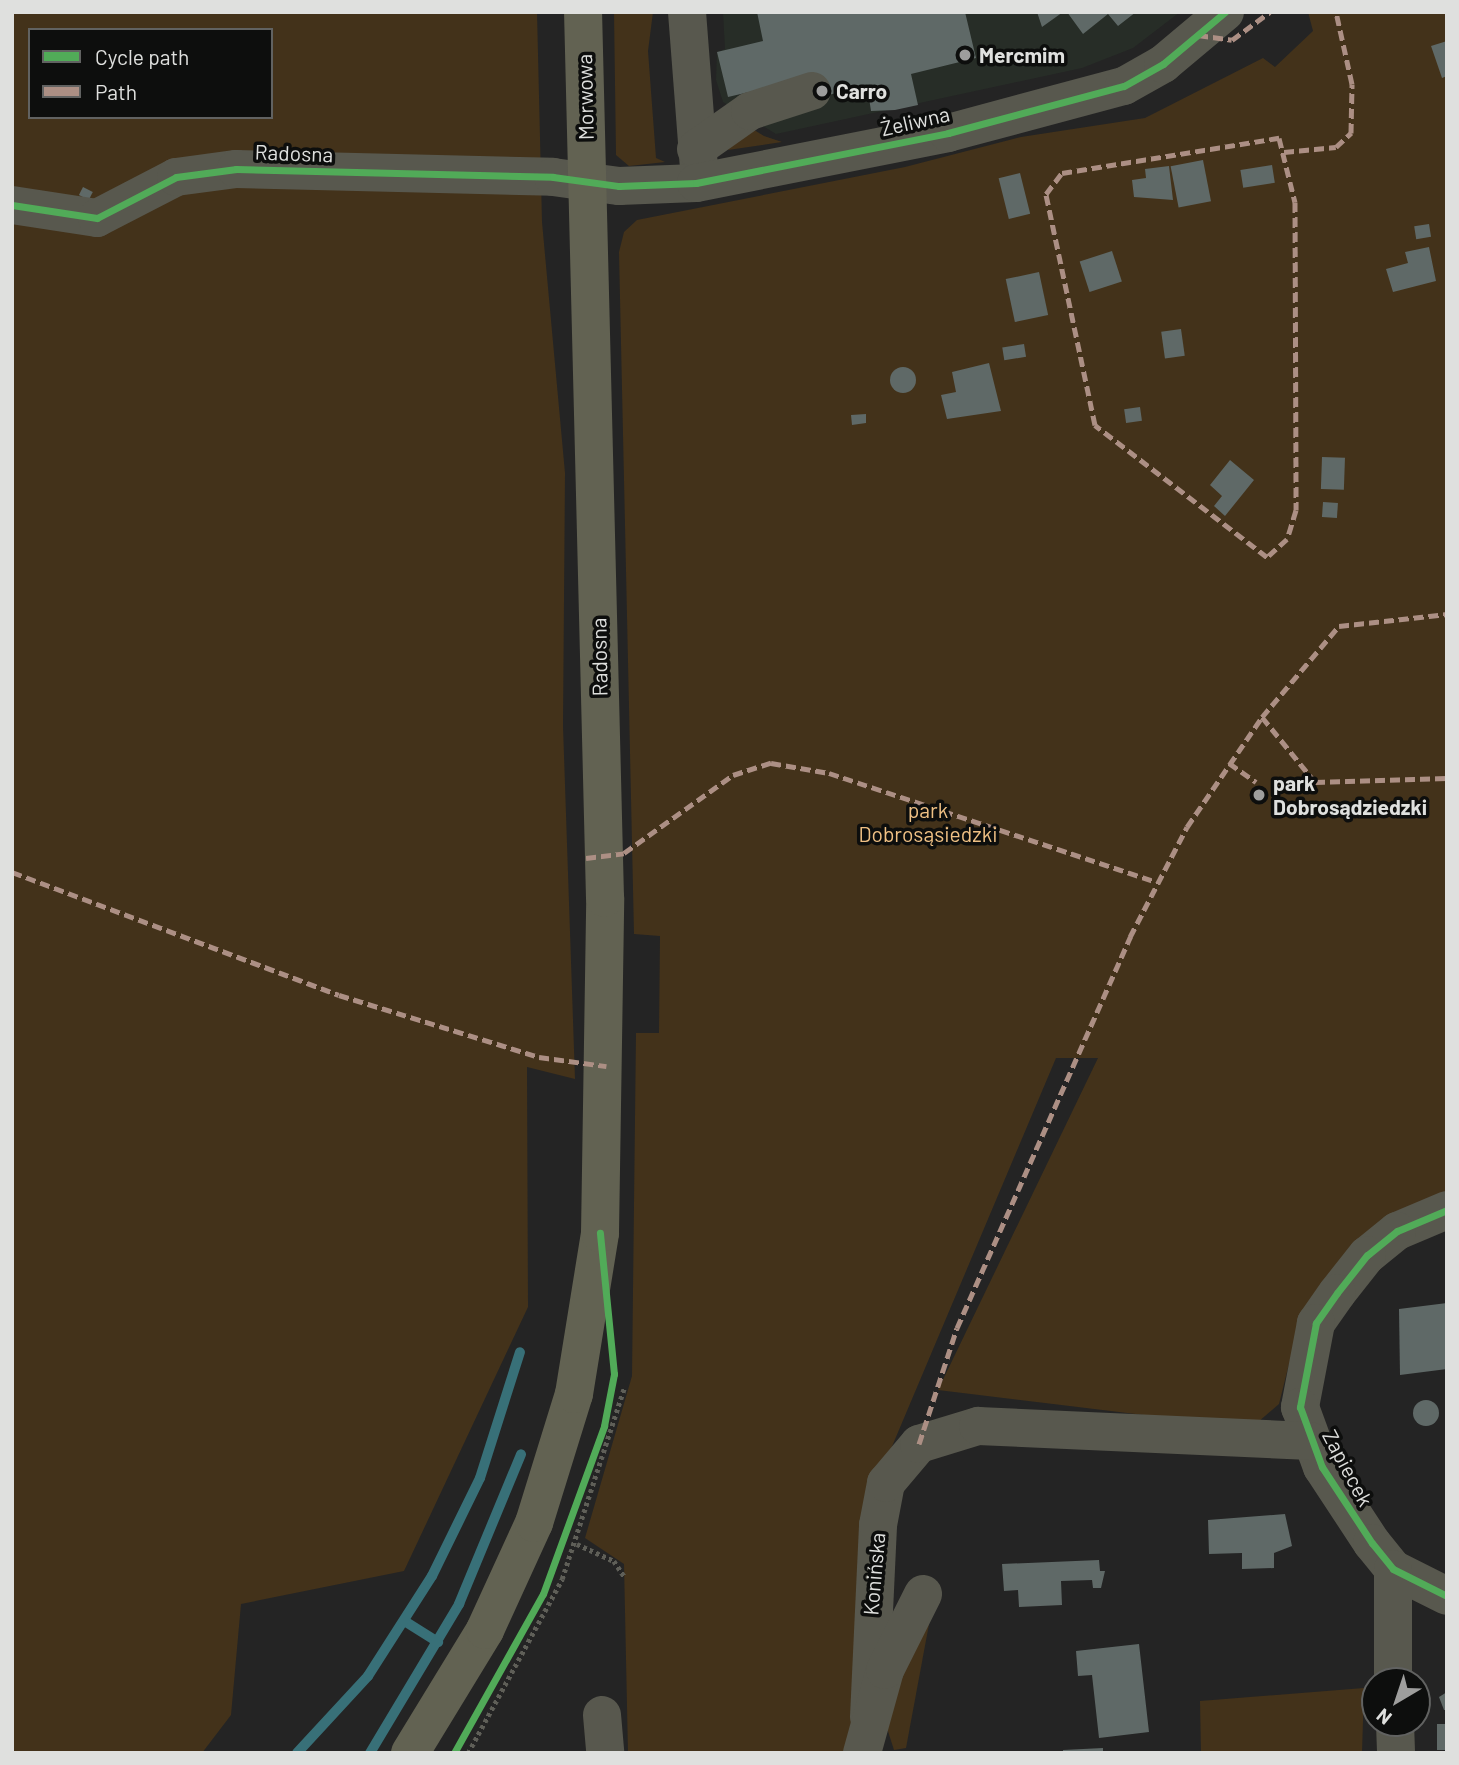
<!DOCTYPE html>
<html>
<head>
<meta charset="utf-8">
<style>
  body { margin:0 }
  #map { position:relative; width:1459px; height:1765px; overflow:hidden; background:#242424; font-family:Barlow,sans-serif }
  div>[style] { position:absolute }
  .built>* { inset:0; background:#272d27 }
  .green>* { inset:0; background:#43321a }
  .stream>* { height:10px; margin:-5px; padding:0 5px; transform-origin:5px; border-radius:5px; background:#387078 }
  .building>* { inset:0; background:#5f6967; transform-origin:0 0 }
  .round { border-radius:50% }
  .path>* { height:4.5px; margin-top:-2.25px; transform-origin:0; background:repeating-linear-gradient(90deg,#5f5f58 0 3.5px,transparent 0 7px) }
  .minor>* { height:38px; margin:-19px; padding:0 19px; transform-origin:19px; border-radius:19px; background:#58584e }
  .major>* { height:38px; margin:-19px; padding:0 19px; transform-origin:19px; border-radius:19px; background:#626252 }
  .quiet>* { height:5px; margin-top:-2.5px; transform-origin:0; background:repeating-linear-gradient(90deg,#ac8f84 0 10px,transparent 0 15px) }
  .cycleway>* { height:7px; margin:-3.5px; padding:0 3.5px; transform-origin:3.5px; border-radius:3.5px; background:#51ab58 }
  .dots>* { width:19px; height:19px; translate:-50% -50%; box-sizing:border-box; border:4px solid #0d0e0d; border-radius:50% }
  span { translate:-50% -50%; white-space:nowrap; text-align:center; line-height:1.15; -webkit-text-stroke:7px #0d0e0d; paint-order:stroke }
  .poi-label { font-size:21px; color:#dfe0de; font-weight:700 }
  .left { translate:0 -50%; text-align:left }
  .street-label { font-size:21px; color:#dfe0de }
  .park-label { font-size:21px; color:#efc084 }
  .frame { position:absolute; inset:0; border:14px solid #dfe0de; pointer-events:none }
  .legend { position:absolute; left:28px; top:28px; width:245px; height:91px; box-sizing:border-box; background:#0d0e0d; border:2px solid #616261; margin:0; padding:9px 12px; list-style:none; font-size:21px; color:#dfe0de }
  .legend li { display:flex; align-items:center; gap:14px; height:35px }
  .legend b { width:35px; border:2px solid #616261 }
  .north { position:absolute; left:1361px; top:1667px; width:70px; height:70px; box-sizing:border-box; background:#0d0e0d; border:2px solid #616261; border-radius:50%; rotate:219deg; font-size:19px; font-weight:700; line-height:28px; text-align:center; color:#dfe0de }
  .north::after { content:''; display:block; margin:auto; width:24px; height:32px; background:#9e9e9d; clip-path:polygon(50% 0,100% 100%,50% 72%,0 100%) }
</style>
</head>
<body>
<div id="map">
  <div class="built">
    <div style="clip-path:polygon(723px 12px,1180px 12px,1133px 48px,1082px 68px,776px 134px,723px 102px,716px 80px,717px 52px,725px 49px)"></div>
  </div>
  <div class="green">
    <div style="clip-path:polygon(evenodd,12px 12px,537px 12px,542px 222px,565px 473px,563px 726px,575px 1079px,527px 1067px,528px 1307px,404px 1571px,241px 1604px,231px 1715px,202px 1753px,12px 1753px,12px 12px,30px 30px,271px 30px,271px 117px,30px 117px,30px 30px)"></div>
    <div style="clip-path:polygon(614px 12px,653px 12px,648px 51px,656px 158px,665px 162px,629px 166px,616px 155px)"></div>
    <div style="clip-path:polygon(1308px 12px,1447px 12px,1447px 1196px,1289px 1364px,1279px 1404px,1251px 1428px,938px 1390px,1098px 1058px,1056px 1058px,885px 1463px,850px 1753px,628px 1753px,624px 1564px,585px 1538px,632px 1376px,636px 1033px,659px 1033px,660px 936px,634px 934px,619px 252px,624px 232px,637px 220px,905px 167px,1021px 137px,1145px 118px,1263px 58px,1275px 67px,1313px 31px)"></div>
    <div style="clip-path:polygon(746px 125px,764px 136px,782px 142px,728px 150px)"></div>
    <div style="clip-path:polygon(932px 1608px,906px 1748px,894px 1750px,886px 1725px,888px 1694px)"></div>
    <div style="clip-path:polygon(1364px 1688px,1362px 1753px,1201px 1753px,1200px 1701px)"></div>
  </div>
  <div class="stream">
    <div style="left:406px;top:1622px;width:38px;rotate:32deg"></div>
    <div style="left:297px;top:1753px;width:105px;rotate:-47.3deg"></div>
    <div style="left:368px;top:1676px;width:119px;rotate:-57.4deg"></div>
    <div style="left:432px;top:1576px;width:109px;rotate:-63.9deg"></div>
    <div style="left:480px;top:1478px;width:132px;rotate:-72.4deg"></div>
    <div style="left:370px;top:1753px;width:174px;rotate:-59.1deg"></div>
    <div style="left:459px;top:1604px;width:162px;rotate:-67.5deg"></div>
  </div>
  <div class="building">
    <div style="clip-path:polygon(757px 12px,965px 12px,976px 58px,911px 74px,918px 105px,895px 110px,871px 111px,867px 85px,817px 98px,812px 77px,728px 97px,717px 52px,763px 41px)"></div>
    <div style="clip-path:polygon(1037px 12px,1063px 12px,1042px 27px)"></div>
    <div style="clip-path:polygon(1067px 12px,1136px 12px,1118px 26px,1108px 14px,1083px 34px)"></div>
    <div style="clip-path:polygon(1447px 41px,1447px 76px,1442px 78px,1431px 46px)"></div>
    <div style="left:1203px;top:160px;width:42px;height:33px;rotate:79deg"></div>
    <div style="left:1272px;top:165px;width:18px;height:32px;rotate:81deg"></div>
    <div style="clip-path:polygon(1169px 166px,1173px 200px,1134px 197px,1132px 180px,1146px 178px,1145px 169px)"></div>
    <div style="left:1020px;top:173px;width:42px;height:22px;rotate:76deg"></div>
    <div style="left:83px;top:187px;width:11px;height:9px;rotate:27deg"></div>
    <div style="left:1429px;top:224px;width:13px;height:15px;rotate:81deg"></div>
    <div style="clip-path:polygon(1429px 247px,1436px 281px,1393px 292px,1386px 269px,1408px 263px,1405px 252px)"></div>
    <div style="left:1112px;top:251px;width:32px;height:34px;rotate:72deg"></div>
    <div style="left:1039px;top:272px;width:44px;height:34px;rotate:78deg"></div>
    <div style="left:1181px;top:329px;width:27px;height:20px;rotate:82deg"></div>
    <div style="left:1024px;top:344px;width:13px;height:22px;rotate:81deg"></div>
    <div style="clip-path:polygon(989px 363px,1001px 411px,947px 419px,941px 395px,956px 392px,952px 372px)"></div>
    <div class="round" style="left:890px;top:367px;width:26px;height:26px"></div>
    <div style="left:1140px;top:407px;width:14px;height:16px;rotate:82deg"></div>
    <div style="clip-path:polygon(866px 414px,866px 423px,852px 425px,851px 415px)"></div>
    <div style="left:1322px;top:457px;width:23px;height:32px;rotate:2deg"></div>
    <div style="clip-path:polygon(1230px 460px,1254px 480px,1225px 516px,1214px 506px,1222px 496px,1210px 485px)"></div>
    <div style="left:1323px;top:502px;width:15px;height:15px;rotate:4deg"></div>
    <div style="clip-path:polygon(1447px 1303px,1447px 1369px,1400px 1375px,1399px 1309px)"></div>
    <div class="round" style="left:1413px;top:1400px;width:26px;height:26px"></div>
    <div style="clip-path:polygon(1285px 1514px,1292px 1546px,1274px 1553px,1274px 1568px,1242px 1569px,1242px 1553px,1209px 1554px,1208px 1520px)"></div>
    <div style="clip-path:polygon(1099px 1560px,1100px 1571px,1105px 1571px,1101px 1588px,1093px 1588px,1092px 1580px,1061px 1581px,1062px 1605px,1019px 1607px,1018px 1590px,1004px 1591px,1002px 1564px)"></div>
    <div style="clip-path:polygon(1139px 1644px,1149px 1732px,1099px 1738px,1092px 1675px,1078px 1676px,1076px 1651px)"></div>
    <div style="clip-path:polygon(1447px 1692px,1447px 1710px,1444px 1710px,1439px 1697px)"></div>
    <div style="left:1437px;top:1724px;width:10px;height:26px"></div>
    <div style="clip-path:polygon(1103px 1748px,1103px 1753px,1063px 1753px,1063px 1750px)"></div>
  </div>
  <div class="path">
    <div style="left:577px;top:1544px;width:41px;rotate:24.7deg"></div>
    <div style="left:614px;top:1561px;width:18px;rotate:56deg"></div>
    <div style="left:468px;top:1753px;width:198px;rotate:-61.6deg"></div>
    <div style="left:562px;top:1579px;width:201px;rotate:-72deg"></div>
  </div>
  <div class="minor">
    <div style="left:687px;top:12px;width:170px;rotate:85.6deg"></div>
    <div style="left:696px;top:149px;width:66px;rotate:-35.1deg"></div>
    <div style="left:750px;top:111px;width:65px;rotate:-17.9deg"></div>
    <div style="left:12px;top:205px;width:86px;rotate:8.7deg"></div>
    <div style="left:97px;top:218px;width:89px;rotate:-27.4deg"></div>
    <div style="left:176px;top:177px;width:61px;rotate:-7.6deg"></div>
    <div style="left:236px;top:169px;width:317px;rotate:1.4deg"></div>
    <div style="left:553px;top:177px;width:67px;rotate:7.8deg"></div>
    <div style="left:619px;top:186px;width:77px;rotate:-2.2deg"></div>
    <div style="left:696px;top:183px;width:257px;rotate:-11.2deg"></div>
    <div style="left:948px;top:133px;width:182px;rotate:-15deg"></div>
    <div style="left:1124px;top:86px;width:45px;rotate:-29.4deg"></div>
    <div style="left:1163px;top:64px;width:81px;rotate:-40deg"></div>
    <div style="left:1447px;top:1210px;width:54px;rotate:157.2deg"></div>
    <div style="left:1397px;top:1231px;width:38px;rotate:141deg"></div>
    <div style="left:1367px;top:1255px;width:48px;rotate:128.3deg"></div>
    <div style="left:1337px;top:1293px;width:37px;rotate:125deg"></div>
    <div style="left:1316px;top:1323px;width:86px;rotate:100.8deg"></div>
    <div style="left:1300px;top:1407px;width:64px;rotate:69.9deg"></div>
    <div style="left:1322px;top:1467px;width:91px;rotate:56.7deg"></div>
    <div style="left:1372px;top:1543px;width:33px;rotate:51deg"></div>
    <div style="left:1393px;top:1569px;width:60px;rotate:26.6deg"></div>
    <div style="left:1393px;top:1569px;width:112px;rotate:90deg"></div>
    <div style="left:602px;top:1715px;width:38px;rotate:85deg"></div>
    <div style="left:869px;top:1717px;width:192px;rotate:-87.3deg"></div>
    <div style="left:878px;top:1525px;width:43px;rotate:-79.2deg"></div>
    <div style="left:886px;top:1483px;width:51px;rotate:-49.8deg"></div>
    <div style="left:919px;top:1444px;width:62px;rotate:-17deg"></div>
    <div style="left:978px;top:1426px;width:333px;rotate:2.6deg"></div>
    <div style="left:1395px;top:1723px;width:30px;rotate:88deg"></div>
    <div style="left:862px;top:1753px;width:86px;rotate:-74.5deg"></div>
    <div style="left:885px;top:1670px;width:85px;rotate:-63.4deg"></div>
  </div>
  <div class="major">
    <div style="left:410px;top:1753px;width:144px;rotate:-58.6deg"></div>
    <div style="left:485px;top:1630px;width:118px;rotate:-65.4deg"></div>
    <div style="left:534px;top:1523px;width:135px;rotate:-72.8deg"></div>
    <div style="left:574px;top:1394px;width:163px;rotate:-80.8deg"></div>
    <div style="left:600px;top:1233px;width:335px;rotate:-89.1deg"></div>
    <div style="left:605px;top:898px;width:886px;rotate:-91.42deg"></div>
  </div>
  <div class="quiet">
    <div style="left:1198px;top:35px;width:34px;rotate:8deg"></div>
    <div style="left:1232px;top:40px;width:47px;rotate:-36.4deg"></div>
    <div style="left:1279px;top:138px;width:66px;rotate:76deg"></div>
    <div style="left:1295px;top:202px;width:308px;rotate:89.8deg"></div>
    <div style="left:1296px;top:510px;width:30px;rotate:107deg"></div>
    <div style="left:1287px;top:539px;width:27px;rotate:138deg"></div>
    <div style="left:1267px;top:557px;width:217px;rotate:-142.5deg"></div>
    <div style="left:1095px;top:425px;width:236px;rotate:-102deg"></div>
    <div style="left:1046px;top:194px;width:26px;rotate:-53deg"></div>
    <div style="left:1062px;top:173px;width:220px;rotate:-9.2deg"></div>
    <div style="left:1284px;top:152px;width:52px;rotate:-5.5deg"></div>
    <div style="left:1336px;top:147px;width:21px;rotate:-43deg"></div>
    <div style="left:1351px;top:133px;width:49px;rotate:-88.8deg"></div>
    <div style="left:1352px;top:84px;width:74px;rotate:-102.5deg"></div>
    <div style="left:1262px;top:717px;width:84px;rotate:50.8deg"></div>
    <div style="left:1315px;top:782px;width:132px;rotate:-1.7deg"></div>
    <div style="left:1229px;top:763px;width:33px;rotate:35deg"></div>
    <div style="left:586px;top:858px;width:38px;rotate:-7deg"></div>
    <div style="left:624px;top:853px;width:134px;rotate:-35.6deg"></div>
    <div style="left:733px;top:775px;width:40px;rotate:-18deg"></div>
    <div style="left:771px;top:763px;width:59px;rotate:9.8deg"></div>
    <div style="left:829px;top:773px;width:345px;rotate:18.4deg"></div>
    <div style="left:12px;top:872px;width:349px;rotate:20.6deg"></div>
    <div style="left:339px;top:995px;width:209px;rotate:17.2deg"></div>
    <div style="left:539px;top:1057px;width:68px;rotate:7.7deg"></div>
    <div style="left:919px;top:1444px;width:122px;rotate:-71.9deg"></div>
    <div style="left:957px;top:1328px;width:428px;rotate:-66.1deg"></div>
    <div style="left:1130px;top:937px;width:124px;rotate:-62.6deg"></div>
    <div style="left:1187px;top:827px;width:133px;rotate:-55.7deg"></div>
    <div style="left:1262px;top:717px;width:119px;rotate:-49.8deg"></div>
    <div style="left:1339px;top:626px;width:109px;rotate:-6.3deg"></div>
  </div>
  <div class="cycleway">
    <div style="left:12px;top:205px;width:86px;rotate:8.7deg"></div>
    <div style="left:97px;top:218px;width:89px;rotate:-27.4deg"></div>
    <div style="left:176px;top:177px;width:61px;rotate:-7.6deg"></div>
    <div style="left:236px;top:169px;width:317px;rotate:1.4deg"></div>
    <div style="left:553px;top:177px;width:67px;rotate:7.8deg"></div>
    <div style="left:619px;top:186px;width:77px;rotate:-2.2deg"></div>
    <div style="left:696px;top:183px;width:257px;rotate:-11.2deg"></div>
    <div style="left:948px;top:133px;width:182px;rotate:-15deg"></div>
    <div style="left:1124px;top:86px;width:45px;rotate:-29.4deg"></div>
    <div style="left:1163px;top:64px;width:81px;rotate:-40deg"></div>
    <div style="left:1447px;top:1210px;width:54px;rotate:157.2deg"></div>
    <div style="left:1397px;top:1231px;width:38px;rotate:141deg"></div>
    <div style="left:1367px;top:1255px;width:48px;rotate:128.3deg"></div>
    <div style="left:1337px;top:1293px;width:37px;rotate:125deg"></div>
    <div style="left:1316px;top:1323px;width:86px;rotate:100.8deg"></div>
    <div style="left:1300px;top:1407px;width:64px;rotate:69.9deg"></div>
    <div style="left:1322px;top:1467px;width:91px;rotate:56.7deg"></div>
    <div style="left:1372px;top:1543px;width:33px;rotate:51deg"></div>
    <div style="left:1393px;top:1569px;width:60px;rotate:26.6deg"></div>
    <div style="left:454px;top:1753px;width:182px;rotate:-60.8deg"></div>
    <div style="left:543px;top:1594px;width:179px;rotate:-70deg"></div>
    <div style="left:604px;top:1426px;width:53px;rotate:-79.1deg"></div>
    <div style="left:614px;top:1374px;width:142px;rotate:-95.7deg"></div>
  </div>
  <div class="dots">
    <div style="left:965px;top:55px;background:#9e9e9d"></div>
    <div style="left:822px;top:91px;background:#9e9e9d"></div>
    <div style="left:1259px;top:795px;background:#9e9e9d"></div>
  </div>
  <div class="poi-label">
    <span class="left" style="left:979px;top:55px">Mercmim</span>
    <span class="left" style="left:836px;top:91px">Carro</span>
    <span class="left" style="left:1273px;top:795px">park<br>Dobrosądziedzki</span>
  </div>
  <div class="street-label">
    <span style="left:585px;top:97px;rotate:-91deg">Morwowa</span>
    <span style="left:915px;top:121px;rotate:-13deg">Żeliwna</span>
    <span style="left:294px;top:153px;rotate:2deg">Radosna</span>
    <span style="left:599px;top:657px;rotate:-91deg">Radosna</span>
    <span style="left:1348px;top:1468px;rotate:62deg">Zapiecek</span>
    <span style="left:874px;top:1574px;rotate:-85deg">Konińska</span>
  </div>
  <div class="park-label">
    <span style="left:928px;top:822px">park<br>Dobrosąsiedzki</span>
  </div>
  <div class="frame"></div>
  <ul class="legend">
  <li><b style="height:9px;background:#51ab58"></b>Cycle path</li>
  <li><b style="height:9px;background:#ac8f84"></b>Path</li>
  </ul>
  <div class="north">N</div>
</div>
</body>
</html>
